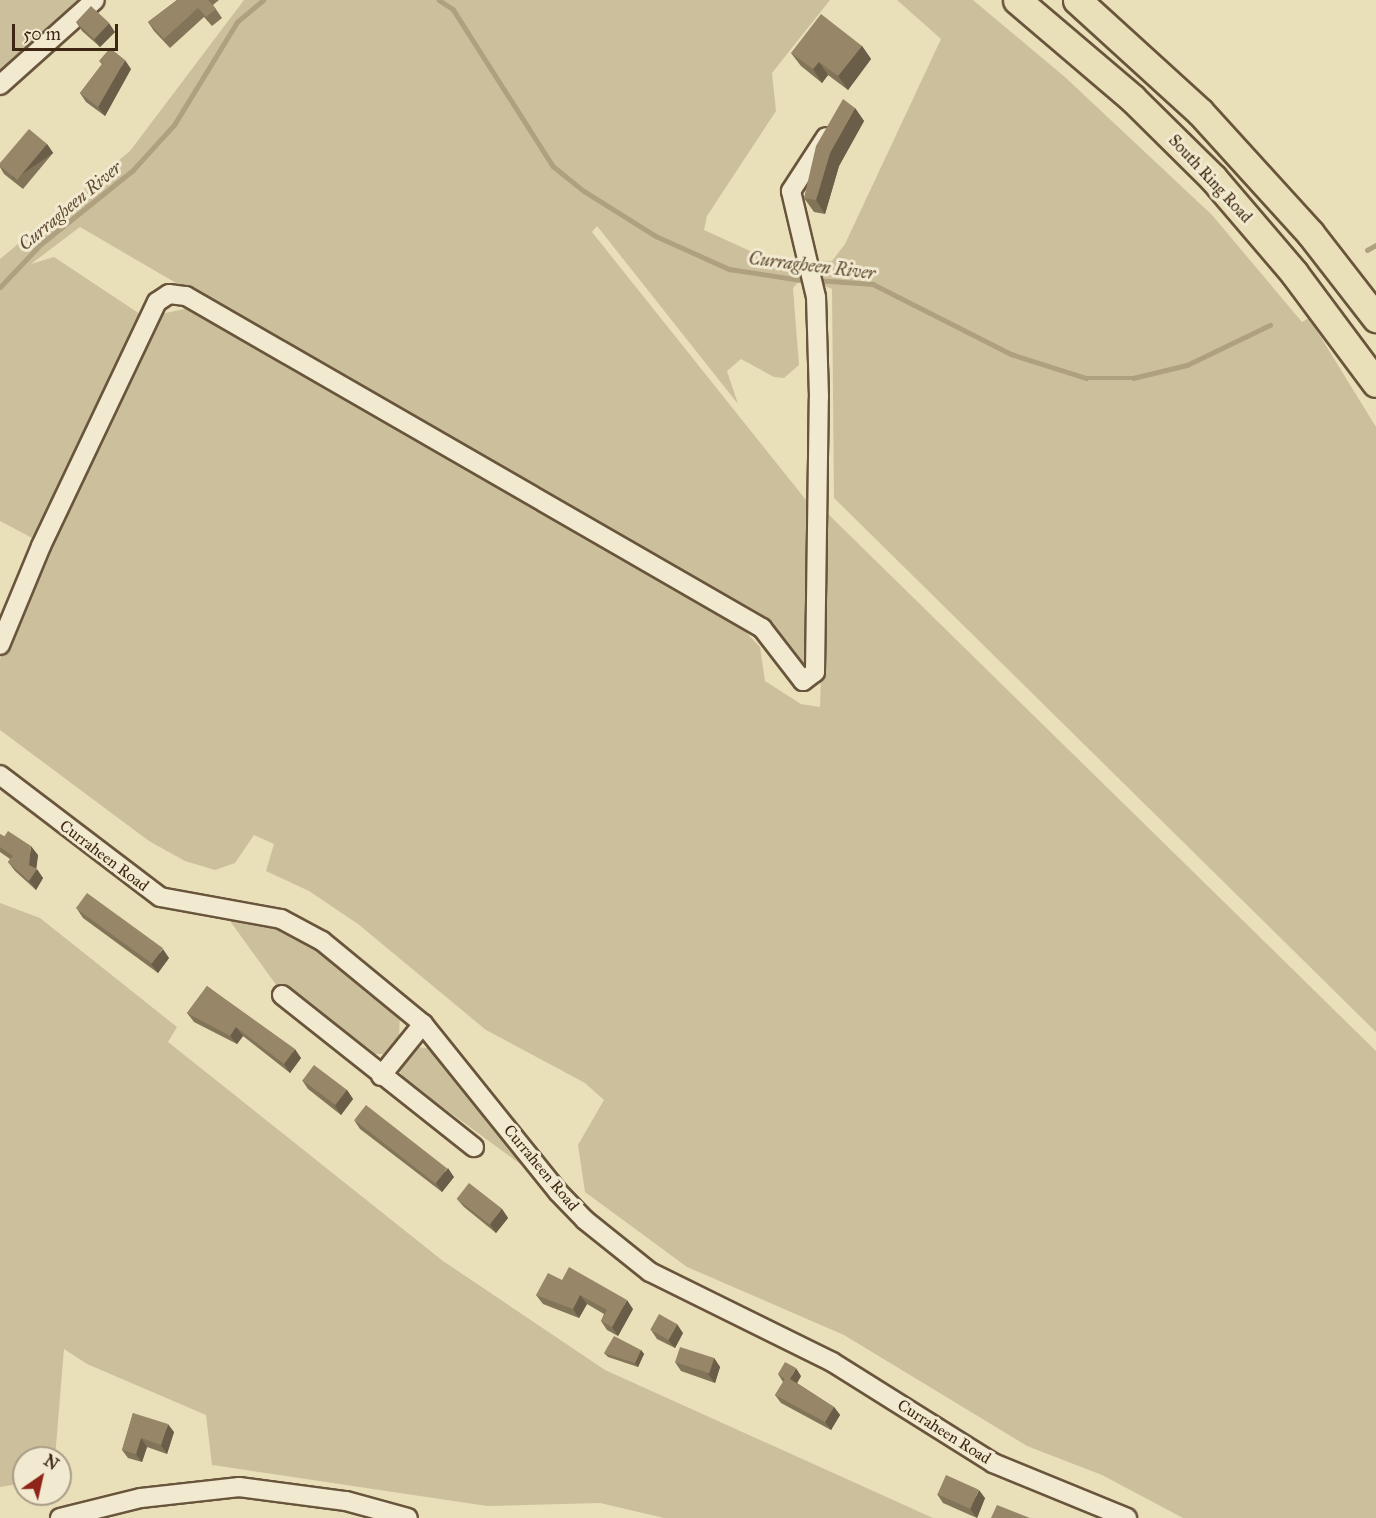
<!DOCTYPE html>
<html>
<head>
<meta charset="utf-8">
<style>
  body { margin:0 }
  #map { position:relative; width:1376px; height:1518px; overflow:hidden; background:#e9dfb8; font-family:"IM FELL Great Primer",serif }
  div>[style] { position:absolute }
  .green>* { inset:0; background:#ccc09c }
  .stream>* { height:4.5px; margin:-2.25px; padding:0 2.25px; transform-origin:2.25px; border-radius:2.25px; background:#afa080 }
  .roads { filter:drop-shadow(2px 0 #69553c) drop-shadow(-2px 0 #69553c) drop-shadow(0 2px #69553c) drop-shadow(0 -2px #69553c) }
  .minor>* { height:18px; margin:-9px; padding:0 9px; transform-origin:9px; border-radius:9px; background:#f1ead1 }
  .highway>* { height:27px; margin:-13.5px; padding:0 13.5px; transform-origin:13.5px; border-radius:13.5px; background:#e9dfb8 }
  .wall>* { inset:0; background:#827459 }
  .shaded-wall>* { inset:0; background:#6a5e49; transform-origin:0 0 }
  .building>* { inset:0; background:#978768; transform-origin:0 0 }
  span { translate:-50% -50%; white-space:nowrap; text-align:center; line-height:1.15; -webkit-text-stroke:6px #f1ead1; paint-order:stroke }
  .street-label { font-size:16px; color:#3e2712 }
  .water-label { font-size:18px; color:#604b33; font-style:italic }
  .north { position:absolute; left:12px; top:1446px; width:60px; height:60px; box-sizing:border-box; background:#f1ead1; border:2px solid #a99c85; border-radius:50%; rotate:34deg; font-size:16px; font-weight:700; line-height:24px; text-align:center; color:#3e2712 }
  .north::after { content:''; display:block; margin:auto; width:21px; height:27px; background:#8f2418; clip-path:polygon(50% 0,100% 100%,50% 72%,0 100%) }
  .scale { position:absolute; left:12px; top:24px; width:106px; height:27px; box-sizing:border-box; border:3px solid #3e2712; border-top:0; padding-left:8px; font-size:18px; line-height:21px; white-space:nowrap; color:#3e2712; -webkit-text-stroke:4px #f1ead1; paint-order:stroke }
</style>
</head>
<body>
<div id="map">
  <div class="green">
    <div style="clip-path:polygon(0 0,82px 0,0 73px)"></div>
    <div style="clip-path:polygon(244px 0,830px 0,772px 73px,776px 111px,707px 216px,704px 230px,759px 255px,795px 260px,832px 261px,845px 244px,941px 39px,897px 0,973px 0,1066px 78px,1212px 215px,1302px 322px,1309px 318px,1376px 427px,1376px 1032px,834px 498px,832px 289px,803px 277px,793px 288px,799px 365px,784px 378px,774px 377px,741px 359px,727px 371px,738px 404px,597px 226px,592px 232px,810px 505px,806px 668px,798px 668px,766px 627px,80px 227px,31px 264px,54px 257px,140px 314px,36px 540px,0 521px,0 259px,130px 151px)"></div>
    <div style="clip-path:polygon(189px 308px,740px 626px,760px 647px,765px 681px,801px 704px,820px 707px,826px 512px,1376px 1051px,1376px 1518px,1183px 1518px,1102px 1475px,1027px 1446px,844px 1335px,687px 1267px,585px 1192px,578px 1145px,604px 1100px,585px 1083px,486px 1030px,358px 924px,309px 891px,266px 871px,274px 844px,254px 835px,235px 863px,215px 870px,185px 861px,149px 841px,0 730px,0 659px,161px 314px)"></div>
    <div style="clip-path:polygon(0 903px,40px 918px,177px 1027px,168px 1042px,443px 1261px,605px 1370px,933px 1518px,664px 1518px,600px 1503px,487px 1506px,212px 1465px,206px 1415px,87px 1364px,64px 1349px,55px 1458px,24px 1458px,24px 1483px,0 1487px)"></div>
    <div style="clip-path:polygon(240px 917px,310px 940px,400px 1012px,399px 1040px,384px 1054px,367px 1054px,297px 1001px,288px 985px,277px 986px,230px 921px)"></div>
    <div style="clip-path:polygon(415px 1047px,438px 1049px,534px 1174px,404px 1079px,399px 1070px)"></div>
  </div>
  <div class="stream">
    <div style="left:439px;top:0;width:17px;rotate:33deg"></div>
    <div style="left:453px;top:9px;width:186px;rotate:57.5deg"></div>
    <div style="left:553px;top:166px;width:40px;rotate:39deg"></div>
    <div style="left:584px;top:191px;width:85px;rotate:32deg"></div>
    <div style="left:656px;top:236px;width:80px;rotate:24.3deg"></div>
    <div style="left:729px;top:269px;width:79px;rotate:8.7deg"></div>
    <div style="left:1367px;top:250px;width:10px;rotate:-29deg"></div>
    <div style="left:815px;top:280px;width:58px;rotate:3.9deg"></div>
    <div style="left:873px;top:284px;width:155px;rotate:26.9deg"></div>
    <div style="left:1011px;top:354px;width:79px;rotate:17.7deg"></div>
    <div style="left:1086px;top:378px;width:47px"></div>
    <div style="left:1133px;top:378px;width:56px;rotate:-13.5deg"></div>
    <div style="left:1187px;top:365px;width:92px;rotate:-25.7deg"></div>
    <div style="left:0;top:287px;width:59px;rotate:-46.4deg"></div>
    <div style="left:41px;top:244px;width:118px;rotate:-38.8deg"></div>
    <div style="left:133px;top:170px;width:61px;rotate:-47.7deg"></div>
    <div style="left:174px;top:125px;width:121px;rotate:-58.5deg"></div>
    <div style="left:237px;top:22px;width:34px;rotate:-40deg"></div>
  </div>
  <div class="roads">
    <div class="minor">
      <div style="left:0;top:85px;width:127px;rotate:-41.8deg"></div>
      <div style="left:0;top:645px;width:107px;rotate:-67.5deg"></div>
      <div style="left:41px;top:546px;width:270px;rotate:-64.6deg"></div>
      <div style="left:157px;top:302px;width:14px;rotate:-34deg"></div>
      <div style="left:169px;top:294px;width:17px;rotate:7deg"></div>
      <div style="left:186px;top:296px;width:665px;rotate:29.96deg"></div>
      <div style="left:762px;top:628px;width:67px;rotate:52.3deg"></div>
      <div style="left:803px;top:681px;width:15px;rotate:-37deg"></div>
      <div style="left:815px;top:672px;width:275px;rotate:-89.2deg"></div>
      <div style="left:819px;top:397px;width:100px;rotate:-91.7deg"></div>
      <div style="left:816px;top:297px;width:109px;rotate:-103.3deg"></div>
      <div style="left:791px;top:191px;width:64px;rotate:-57.1deg"></div>
      <div style="left:0;top:775px;width:201px;rotate:37.3deg"></div>
      <div style="left:160px;top:897px;width:123px;rotate:10.3deg"></div>
      <div style="left:281px;top:919px;width:47px;rotate:28.2deg"></div>
      <div style="left:322px;top:941px;width:131px;rotate:39.4deg"></div>
      <div style="left:423px;top:1024px;width:216px;rotate:51.2deg"></div>
      <div style="left:558px;top:1192px;width:39px;rotate:46deg"></div>
      <div style="left:585px;top:1220px;width:83px;rotate:38.7deg"></div>
      <div style="left:650px;top:1272px;width:203px;rotate:26.3deg"></div>
      <div style="left:832px;top:1362px;width:190px;rotate:32.1deg"></div>
      <div style="left:993px;top:1463px;width:145px;rotate:22.3deg"></div>
      <div style="left:282px;top:995px;width:245px;rotate:38.4deg"></div>
      <div style="left:381px;top:1076px;width:67px;rotate:-51.1deg"></div>
      <div style="left:60px;top:1518px;width:83px;rotate:-13.9deg"></div>
      <div style="left:141px;top:1498px;width:99px;rotate:-6.4deg"></div>
      <div style="left:239px;top:1487px;width:108px;rotate:7.5deg"></div>
      <div style="left:346px;top:1501px;width:64px;rotate:15.3deg"></div>
    </div>
    <div class="highway">
      <div style="left:1017px;top:0;width:151px;rotate:40.4deg"></div>
      <div style="left:1132px;top:98px;width:114px;rotate:44.6deg"></div>
      <div style="left:1213px;top:178px;width:125px;rotate:49.5deg"></div>
      <div style="left:1294px;top:273px;width:137px;rotate:53.3deg"></div>
      <div style="left:1077px;top:0;width:166px;rotate:42.3deg"></div>
      <div style="left:1200px;top:112px;width:164px;rotate:47.7deg"></div>
      <div style="left:1310px;top:233px;width:108px;rotate:52.2deg"></div>
    </div>
  </div>
  <div class="wall">
    <div style="clip-path:polygon(177px 0,219px 0,213px 5px,222px 18px,212px 26px,204px 17px,170px 48px,154px 31px,148px 22px)"></div>
    <div style="clip-path:polygon(76px 22px,115px 32px,100px 47px,82px 31px)"></div>
    <div style="clip-path:polygon(862px 46px,871px 59px,848px 90px,828px 75px,822px 83px,801px 66px,791px 53px)"></div>
    <div style="clip-path:polygon(99px 61px,131px 69px,105px 116px,86px 102px,80px 93px,102px 64px)"></div>
    <div style="clip-path:polygon(855px 108px,864px 121px,839px 166px,825px 214px,814px 212px,804px 198px)"></div>
    <div style="clip-path:polygon(47px 144px,53px 153px,23px 189px,4px 174px,0 167px,0 163px)"></div>
    <div style="clip-path:polygon(0 834px,38px 855px,36px 869px,43px 878px,36px 890px,15px 871px,8px 862px,10px 859px,0 852px)"></div>
    <div style="clip-path:polygon(77px 909px,169px 958px,158px 973px,83px 918px)"></div>
    <div style="clip-path:polygon(207px 986px,301px 1058px,290px 1073px,243px 1036px,237px 1044px,194px 1022px,187px 1013px)"></div>
    <div style="clip-path:polygon(302px 1080px,347px 1090px,353px 1099px,341px 1115px,308px 1089px)"></div>
    <div style="clip-path:polygon(354px 1120px,454px 1177px,442px 1192px,360px 1129px)"></div>
    <div style="clip-path:polygon(457px 1199px,502px 1209px,508px 1218px,496px 1233px,464px 1207px)"></div>
    <div style="clip-path:polygon(562px 1280px,633px 1309px,618px 1336px,607px 1330px,601px 1321px,604px 1314px,587px 1304px,579px 1318px,543px 1304px,536px 1295px)"></div>
    <div style="clip-path:polygon(651px 1330px,683px 1333px,675px 1348px,657px 1339px)"></div>
    <div style="clip-path:polygon(641px 1350px,644px 1354px,638px 1367px,608px 1357px,604px 1353px)"></div>
    <div style="clip-path:polygon(714px 1358px,720px 1367px,715px 1383px,681px 1371px,675px 1362px)"></div>
    <div style="clip-path:polygon(778px 1374px,801px 1376px,797px 1383px,834px 1407px,840px 1415px,831px 1430px,781px 1403px,775px 1395px,783px 1382px)"></div>
    <div style="clip-path:polygon(133px 1413px,174px 1432px,167px 1454px,147px 1447px,142px 1462px,128px 1458px,122px 1450px)"></div>
    <div style="clip-path:polygon(937px 1494px,985px 1498px,977px 1518px,943px 1503px)"></div>
  </div>
  <div class="shaded-wall">
    <div style="clip-path:polygon(109px 23px,115px 32px,100px 47px,94px 39px)"></div>
    <div style="clip-path:polygon(862px 46px,871px 59px,848px 90px,838px 76px)"></div>
    <div style="clip-path:polygon(125px 60px,131px 69px,105px 116px,98px 107px)"></div>
    <div style="clip-path:polygon(819px 62px,828px 75px,822px 83px,813px 69px)"></div>
    <div style="clip-path:polygon(855px 108px,864px 121px,839px 166px,825px 214px,816px 200px,830px 153px)"></div>
    <div style="left:47px;top:144px;width:11px;height:47px;rotate:56deg"></div>
    <div style="clip-path:polygon(31px 846px,38px 855px,36px 871px,37px 869px,43px 878px,36px 890px,29px 881px,29px 865px)"></div>
    <div style="clip-path:polygon(163px 949px,169px 958px,158px 973px,151px 964px)"></div>
    <div style="clip-path:polygon(236px 1027px,243px 1036px,237px 1044px,230px 1036px)"></div>
    <div style="clip-path:polygon(295px 1049px,301px 1058px,290px 1073px,284px 1064px)"></div>
    <div style="clip-path:polygon(347px 1090px,353px 1099px,341px 1115px,335px 1106px)"></div>
    <div style="clip-path:polygon(448px 1168px,454px 1177px,442px 1192px,436px 1183px)"></div>
    <div style="clip-path:polygon(502px 1209px,508px 1218px,496px 1233px,490px 1224px)"></div>
    <div style="clip-path:polygon(580px 1295px,587px 1304px,579px 1318px,573px 1309px)"></div>
    <div style="clip-path:polygon(627px 1300px,633px 1309px,618px 1336px,612px 1327px)"></div>
    <div style="clip-path:polygon(677px 1324px,683px 1333px,675px 1348px,668px 1340px)"></div>
    <div style="clip-path:polygon(641px 1350px,644px 1354px,638px 1367px,635px 1363px)"></div>
    <div style="clip-path:polygon(714px 1358px,720px 1367px,715px 1383px,708px 1374px)"></div>
    <div style="clip-path:polygon(796px 1368px,801px 1376px,795px 1387px,790px 1379px)"></div>
    <div style="clip-path:polygon(834px 1407px,840px 1415px,831px 1430px,825px 1422px)"></div>
    <div style="clip-path:polygon(168px 1424px,174px 1432px,167px 1454px,161px 1445px)"></div>
    <div style="clip-path:polygon(141px 1438px,147px 1447px,142px 1462px,136px 1454px)"></div>
    <div style="clip-path:polygon(979px 1490px,985px 1498px,977px 1518px,970px 1509px)"></div>
  </div>
  <div class="building">
    <div style="clip-path:polygon(177px 0,208px 0,216px 9px,206px 17px,198px 8px,164px 39px,148px 22px)"></div>
    <div style="left:91px;top:6px;width:25px;height:22px;rotate:43deg"></div>
    <div style="clip-path:polygon(821px 14px,862px 46px,838px 76px,819px 62px,813px 69px,791px 53px)"></div>
    <div style="clip-path:polygon(110px 48px,125px 60px,98px 107px,80px 93px,103px 63px,99px 61px)"></div>
    <div style="clip-path:polygon(843px 99px,855px 108px,830px 153px,816px 200px,804px 198px,816px 146px)"></div>
    <div style="clip-path:polygon(29px 129px,47px 144px,17px 180px,0 166px,0 163px)"></div>
    <div style="clip-path:polygon(8px 831px,31px 846px,29px 865px,37px 869px,29px 881px,8px 862px,13px 856px,0 847px,0 834px,4px 837px)"></div>
    <div style="left:87px;top:893px;width:94px;height:19px;rotate:36deg"></div>
    <div style="clip-path:polygon(207px 986px,295px 1049px,284px 1064px,236px 1027px,230px 1036px,187px 1013px)"></div>
    <div style="left:314px;top:1065px;width:41px;height:19px;rotate:37deg"></div>
    <div style="left:366px;top:1105px;width:103px;height:19px;rotate:38deg"></div>
    <div style="left:469px;top:1183px;width:42px;height:20px;rotate:38deg"></div>
    <div style="clip-path:polygon(569px 1267px,627px 1300px,612px 1327px,601px 1321px,607px 1310px,580px 1295px,573px 1309px,536px 1295px,548px 1273px,562px 1280px)"></div>
    <div style="left:659px;top:1314px;width:21px;height:18px;rotate:29deg"></div>
    <div style="clip-path:polygon(614px 1336px,641px 1350px,635px 1363px,604px 1353px)"></div>
    <div style="left:680px;top:1347px;width:36px;height:16px;rotate:18deg"></div>
    <div style="clip-path:polygon(785px 1362px,796px 1368px,790px 1379px,834px 1407px,825px 1422px,775px 1395px,785px 1379px,778px 1374px)"></div>
    <div style="clip-path:polygon(133px 1413px,168px 1424px,161px 1445px,141px 1438px,136px 1454px,122px 1450px)"></div>
    <div style="left:946px;top:1475px;width:36px;height:21px;rotate:24deg"></div>
    <div style="clip-path:polygon(997px 1505px,1030px 1518px,991px 1518px)"></div>
  </div>
  <div class="street-label">
    <span style="left:1210px;top:179px;rotate:47deg">South Ring Road</span>
    <span style="left:104px;top:856px;rotate:37deg">Curraheen Road</span>
    <span style="left:541px;top:1168px;rotate:50deg">Curraheen Road</span>
    <span style="left:944px;top:1432px;rotate:32deg">Curraheen Road</span>
  </div>
  <div class="water-label">
    <span style="left:70px;top:206px;rotate:-40deg">Curragheen River</span>
    <span style="left:812px;top:266px;rotate:7deg">Curragheen River</span>
  </div>
  <div class="north">N</div>
  <div class="scale">50 m</div>
</div>
</body>
</html>
